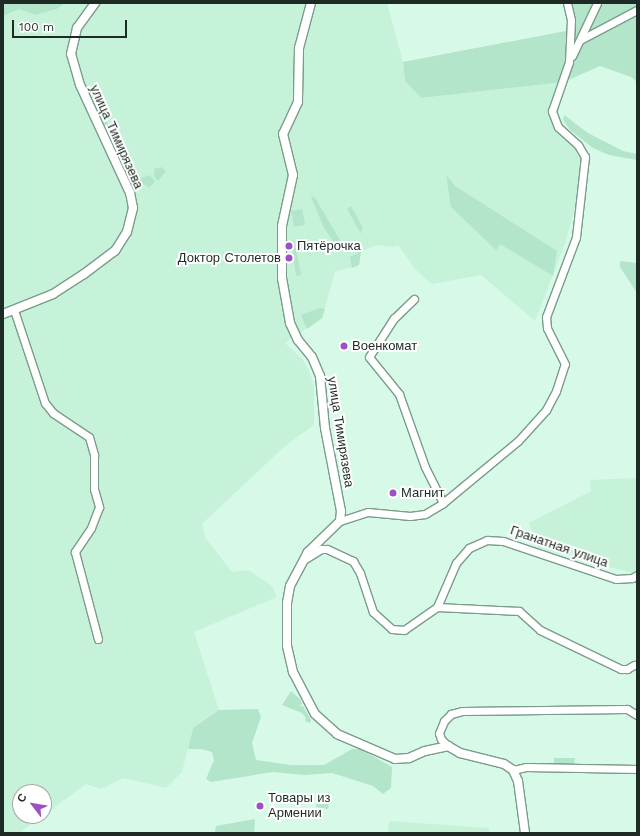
<!DOCTYPE html>
<html>
<head>
<meta charset="utf-8">
<style>
  body { margin:0 }
  #map { position:relative; width:640px; height:836px; overflow:hidden; background:#d6fae7; font-family:"Work Sans",sans-serif }
  div>[style] { position:absolute }
  .built>* { inset:0; background:#c6f2da }
  .green>* { inset:0; background:#b2e5ca; transform-origin:0 0 }
  .roads { filter:drop-shadow(1px 0 #7b9c8a) drop-shadow(-1px 0 #7b9c8a) drop-shadow(0 1px #7b9c8a) drop-shadow(0 -1px #7b9c8a) }
  .minor>* { height:7px; margin:-3.5px; padding:0 3.5px; transform-origin:3.5px; border-radius:3.5px; background:#fff }
  .tertiary>* { height:8px; margin:-4px; padding:0 4px; transform-origin:4px; border-radius:4px; background:#fff }
  .dots>* { width:11px; height:11px; translate:-50% -50%; box-sizing:border-box; border:2px solid #fff; border-radius:50% }
  span { translate:-50% -50%; white-space:nowrap; text-align:center; line-height:1.15; -webkit-text-stroke:4px #fff; paint-order:stroke }
  .street-label { font-size:13px; color:#1d2b24 }
  .poi-label { font-size:13px; color:#1d2b24 }
  .left { translate:0 -50%; text-align:left }
  .right { translate:-100% -50%; text-align:right }
  .frame { position:absolute; inset:0; border:4px solid #1d2b24; pointer-events:none }
  .north { position:absolute; left:12px; top:784px; width:40px; height:40px; box-sizing:border-box; background:#fff; border:1px solid #a5aaa7; border-radius:50%; rotate:301deg; font-size:11px; font-weight:700; line-height:16px; text-align:center; color:#1d2b24 }
  .north::after { content:''; display:block; margin:auto; width:14px; height:18px; background:#9b51c4; clip-path:polygon(50% 0,100% 100%,50% 72%,0 100%) }
  .scale { position:absolute; left:12px; top:20px; width:115px; height:18px; box-sizing:border-box; border:2px solid #1d2b24; border-top:0; padding-left:5px; font-size:12px; line-height:14px; white-space:nowrap; color:#1d2b24; -webkit-text-stroke:3px #fff; paint-order:stroke }
</style>
</head>
<body>
<div id="map">
  <div class="built">
    <div style="clip-path:polygon(65px 3px,387px 3px,403px 62px,405px 81px,421px 98px,564px 82px,558px 115px,578px 156px,583px 159px,577px 200px,565px 244px,535px 321px,481px 275px,432px 284px,416px 270px,398px 245px,394px 247px,377px 245px,361px 251px,359px 265px,335px 272px,322px 318px,285px 343px,303px 360px,310px 373px,314px 386px,314px 425px,285px 446px,202px 524px,205px 537px,232px 572px,248px 570px,272px 586px,277px 597px,194px 632px,219px 710px,193px 728px,182px 772px,166px 788px,124px 778px,101px 789px,86px 784px,44px 815px,44px 792px,20px 792px,20px 816px,42px 816px,19px 833px,3px 833px,3px 16px,19px 9px,35px 15px,57px 9px)"></div>
    <div style="clip-path:polygon(637px 478px,637px 570px,632px 573px,538px 548px,529px 523px,591px 491px,590px 480px)"></div>
    <div style="clip-path:polygon(389px 821px,489px 828px,490px 833px,388px 833px)"></div>
  </div>
  <div class="green">
    <div style="clip-path:polygon(3px 3px,65px 3px,57px 9px,35px 15px,19px 9px,3px 16px)"></div>
    <div style="clip-path:polygon(565px 3px,637px 3px,637px 82px,631px 77px,600px 66px,564px 82px,421px 98px,405px 81px,403px 62px,571px 30px)"></div>
    <div style="clip-path:polygon(91px 90px,130px 170px,136px 174px,138px 179px,150px 175px,155px 181px,149px 188px,146px 185px,135px 185px,89px 91px)"></div>
    <div style="clip-path:polygon(564px 115px,588px 133px,623px 151px,637px 154px,637px 160px,609px 155px,593px 148px,570px 130px,563px 120px)"></div>
    <div style="clip-path:polygon(161px 167px,166px 171px,158px 181px,154px 176px,154px 169px)"></div>
    <div style="clip-path:polygon(446px 175px,455px 186px,557px 251px,553px 276px,500px 244px,496px 250px,451px 207px)"></div>
    <div style="clip-path:polygon(314px 196px,341px 242px,347px 246px,340px 247px,336px 245px,324px 228px,311px 197px)"></div>
    <div style="clip-path:polygon(351px 206px,363px 228px,359px 236px,360px 232px,347px 209px)"></div>
    <div style="left:302px;top:209px;width:16px;height:11px;rotate:79deg"></div>
    <div style="clip-path:polygon(294px 239px,301px 275px,296px 276px,292px 244px)"></div>
    <div style="clip-path:polygon(361px 251px,359px 265px,352px 268px,350px 257px)"></div>
    <div style="clip-path:polygon(620px 261px,637px 263px,637px 293px,620px 267px)"></div>
    <div style="clip-path:polygon(320px 308px,325px 309px,322px 318px,307px 329px,301px 315px)"></div>
    <div style="clip-path:polygon(291px 691px,300px 699px,302px 704px,299px 706px,303px 706px,311px 720px,310px 723px,305px 721px,306px 718px,302px 713px,282px 705px)"></div>
    <div style="clip-path:polygon(258px 709px,261px 717px,252px 743px,256px 760px,290px 765px,324px 765px,352px 749px,360px 749px,392px 767px,391px 788px,383px 794px,373px 786px,332px 773px,304px 775px,273px 772px,211px 782px,206px 779px,214px 760px,212px 752px,201px 749px,188px 749px,193px 728px,219px 710px)"></div>
    <div style="clip-path:polygon(554px 758px,575px 758px,574px 766px,554px 765px)"></div>
    <div style="clip-path:polygon(316px 798px,329px 800px,328px 809px,316px 807px)"></div>
    <div style="clip-path:polygon(255px 819px,254px 833px,215px 832px,216px 826px)"></div>
  </div>
  <div class="roads">
    <div class="minor">
      <div style="left:580px;top:40px;width:64px;rotate:-27.8deg"></div>
      <div style="left:572px;top:56px;width:59px;rotate:-64.7deg"></div>
      <div style="left:414px;top:299px;width:28px;rotate:136deg"></div>
      <div style="left:394px;top:318px;width:46px;rotate:122.7deg"></div>
      <div style="left:369px;top:357px;width:48px;rotate:51deg"></div>
      <div style="left:399px;top:394px;width:77px;rotate:70.4deg"></div>
      <div style="left:425px;top:467px;width:40px;rotate:63.4deg"></div>
      <div style="left:14px;top:310px;width:98px;rotate:71.6deg"></div>
      <div style="left:45px;top:403px;width:13px;rotate:51deg"></div>
      <div style="left:53px;top:413px;width:43px;rotate:33.7deg"></div>
      <div style="left:89px;top:437px;width:19px;rotate:74deg"></div>
      <div style="left:94px;top:455px;width:34px;rotate:90deg"></div>
      <div style="left:94px;top:489px;width:19px;rotate:74deg"></div>
      <div style="left:99px;top:507px;width:22px;rotate:111deg"></div>
      <div style="left:91px;top:528px;width:29px;rotate:124deg"></div>
      <div style="left:75px;top:552px;width:90px;rotate:75.2deg"></div>
      <div style="left:340px;top:521px;width:29px;rotate:-18deg"></div>
      <div style="left:368px;top:512px;width:42px;rotate:5.4deg"></div>
      <div style="left:410px;top:516px;width:15px;rotate:-8deg"></div>
      <div style="left:425px;top:514px;width:21px;rotate:-31deg"></div>
      <div style="left:443px;top:503px;width:97px;rotate:-39.6deg"></div>
      <div style="left:518px;top:441px;width:42px;rotate:-47.9deg"></div>
      <div style="left:546px;top:410px;width:21px;rotate:-62deg"></div>
      <div style="left:556px;top:391px;width:28px;rotate:-72deg"></div>
      <div style="left:565px;top:364px;width:40px;rotate:-116.6deg"></div>
      <div style="left:547px;top:328px;width:11px;rotate:-95deg"></div>
      <div style="left:546px;top:317px;width:85px;rotate:-69.4deg"></div>
      <div style="left:576px;top:237px;width:81px;rotate:-83.6deg"></div>
      <div style="left:585px;top:157px;width:14px;rotate:-120deg"></div>
      <div style="left:578px;top:145px;width:27px;rotate:-138deg"></div>
      <div style="left:558px;top:127px;width:17px;rotate:-111deg"></div>
      <div style="left:552px;top:111px;width:52px;rotate:-70.9deg"></div>
      <div style="left:569px;top:62px;width:42px;rotate:-87.3deg"></div>
      <div style="left:571px;top:20px;width:17px;rotate:-103deg"></div>
      <div style="left:305px;top:559px;width:19px;rotate:-32deg"></div>
      <div style="left:321px;top:549px;width:6px"></div>
      <div style="left:327px;top:549px;width:29px;rotate:25deg"></div>
      <div style="left:353px;top:561px;width:14px;rotate:60deg"></div>
      <div style="left:360px;top:573px;width:41px;rotate:71.6deg"></div>
      <div style="left:373px;top:612px;width:25px;rotate:42deg"></div>
      <div style="left:392px;top:629px;width:12px;rotate:5deg"></div>
      <div style="left:404px;top:630px;width:40px;rotate:-34.9deg"></div>
      <div style="left:437px;top:607px;width:48px;rotate:-66.6deg"></div>
      <div style="left:456px;top:563px;width:20px;rotate:-49deg"></div>
      <div style="left:469px;top:548px;width:20px;rotate:-24deg"></div>
      <div style="left:487px;top:540px;width:16px;rotate:4deg"></div>
      <div style="left:503px;top:541px;width:119px;rotate:18.6deg"></div>
      <div style="left:616px;top:579px;width:16px;rotate:-4deg"></div>
      <div style="left:632px;top:578px;width:6px;rotate:-31deg"></div>
      <div style="left:437px;top:607px;width:82px;rotate:2.8deg"></div>
      <div style="left:519px;top:611px;width:28px;rotate:42deg"></div>
      <div style="left:540px;top:630px;width:90px;rotate:25.7deg"></div>
      <div style="left:621px;top:669px;width:6px"></div>
      <div style="left:627px;top:669px;width:8px;rotate:-30deg"></div>
      <div style="left:448px;top:746px;width:10px;rotate:-135deg"></div>
      <div style="left:441px;top:739px;width:6px;rotate:-108deg"></div>
      <div style="left:439px;top:733px;width:13px;rotate:-67deg"></div>
      <div style="left:444px;top:721px;width:10px;rotate:-45deg"></div>
      <div style="left:451px;top:714px;width:11px;rotate:-15deg"></div>
      <div style="left:462px;top:711px;width:165px;rotate:-0.7deg"></div>
      <div style="left:627px;top:709px;width:12px;rotate:31deg"></div>
      <div style="left:513px;top:770px;width:13px;rotate:-13deg"></div>
      <div style="left:526px;top:767px;width:111px;rotate:1deg"></div>
    </div>
    <div class="tertiary">
      <div style="left:311px;top:3px;width:47px;rotate:104.9deg"></div>
      <div style="left:299px;top:48px;width:54px;rotate:91.1deg"></div>
      <div style="left:298px;top:102px;width:35px;rotate:115deg"></div>
      <div style="left:283px;top:134px;width:42px;rotate:76.3deg"></div>
      <div style="left:293px;top:175px;width:52px;rotate:102.2deg"></div>
      <div style="left:282px;top:226px;width:52px;rotate:90deg"></div>
      <div style="left:282px;top:278px;width:46px;rotate:79.9deg"></div>
      <div style="left:290px;top:323px;width:19px;rotate:65deg"></div>
      <div style="left:298px;top:340px;width:22px;rotate:51deg"></div>
      <div style="left:312px;top:357px;width:21px;rotate:67deg"></div>
      <div style="left:320px;top:376px;width:52px;rotate:84.5deg"></div>
      <div style="left:325px;top:428px;width:85px;rotate:79.1deg"></div>
      <div style="left:341px;top:511px;width:10px;rotate:96deg"></div>
      <div style="left:340px;top:521px;width:45px;rotate:135.9deg"></div>
      <div style="left:308px;top:552px;width:38px;rotate:118deg"></div>
      <div style="left:290px;top:586px;width:17px;rotate:100deg"></div>
      <div style="left:287px;top:603px;width:43px;rotate:90deg"></div>
      <div style="left:287px;top:646px;width:27px;rotate:77deg"></div>
      <div style="left:293px;top:672px;width:47px;rotate:62.4deg"></div>
      <div style="left:315px;top:714px;width:30px;rotate:42deg"></div>
      <div style="left:337px;top:734px;width:63px;rotate:23.3deg"></div>
      <div style="left:395px;top:759px;width:14px;rotate:-4deg"></div>
      <div style="left:409px;top:758px;width:17px;rotate:-24deg"></div>
      <div style="left:425px;top:751px;width:24px;rotate:-12deg"></div>
      <div style="left:448px;top:746px;width:14px;rotate:30deg"></div>
      <div style="left:460px;top:753px;width:45px;rotate:14deg"></div>
      <div style="left:504px;top:764px;width:11px;rotate:34deg"></div>
      <div style="left:513px;top:770px;width:12px;rotate:66deg"></div>
      <div style="left:518px;top:781px;width:52px;rotate:82.3deg"></div>
      <div style="left:3px;top:314px;width:54px;rotate:-21.8deg"></div>
      <div style="left:53px;top:294px;width:37px;rotate:-33deg"></div>
      <div style="left:84px;top:274px;width:39px;rotate:-37deg"></div>
      <div style="left:115px;top:251px;width:22px;rotate:-58deg"></div>
      <div style="left:127px;top:232px;width:25px;rotate:-76deg"></div>
      <div style="left:133px;top:208px;width:15px;rotate:-101deg"></div>
      <div style="left:130px;top:193px;width:119px;rotate:-114.8deg"></div>
      <div style="left:80px;top:85px;width:32px;rotate:-106deg"></div>
      <div style="left:71px;top:54px;width:27px;rotate:-77deg"></div>
      <div style="left:77px;top:28px;width:31px;rotate:-54deg"></div>
    </div>
  </div>
  <div class="dots">
    <div style="left:289px;top:246px;background:#9b51c4"></div>
    <div style="left:289px;top:258px;background:#9b51c4"></div>
    <div style="left:344px;top:346px;background:#9b51c4"></div>
    <div style="left:393px;top:493px;background:#9b51c4"></div>
    <div style="left:260px;top:806px;background:#9b51c4"></div>
  </div>
  <div class="street-label">
    <span style="left:116px;top:137px;rotate:66deg">улица Тимирязева</span>
    <span style="left:340px;top:432px;rotate:81deg">улица Тимирязева</span>
    <span style="left:559px;top:547px;rotate:19deg">Гранатная улица</span>
  </div>
  <div class="poi-label">
    <span class="left" style="left:297px;top:246px">Пятёрочка</span>
    <span class="right" style="left:281px;top:258px">Доктор Столетов</span>
    <span class="left" style="left:352px;top:346px">Военкомат</span>
    <span class="left" style="left:401px;top:493px">Магнит</span>
    <span class="left" style="left:268px;top:806px">Товары из<br>Армении</span>
  </div>
  <div class="frame"></div>
  <div class="north">С</div>
  <div class="scale">100 m</div>
</div>
</body>
</html>
